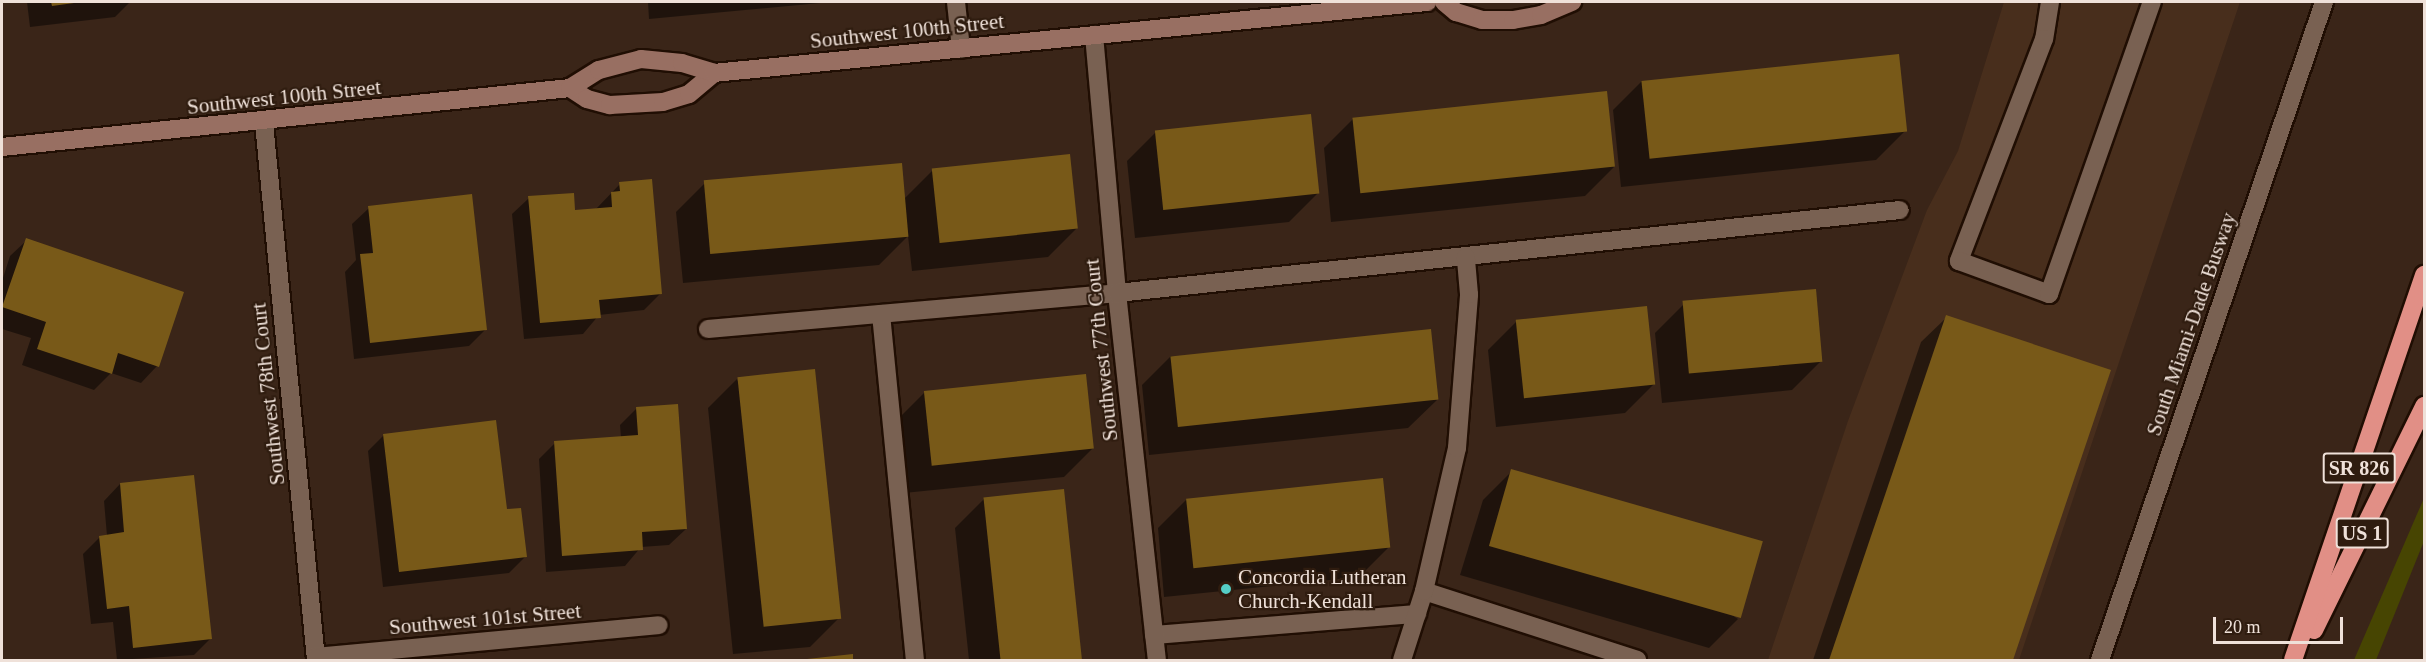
<!DOCTYPE html>
<html>
<head>
<meta charset="utf-8">
<style>
  body { margin:0 }
  #map { position:relative; width:2426px; height:662px; overflow:hidden; background:#3a2518; font-family:Georgia,serif }
  div>[style] { position:absolute }
  .built>* { inset:0; background:#482e1c }
  .green>* { inset:0; background:#474502 }
  .shadow>* { inset:0; background:#0007 }
  .building>* { inset:0; background:#785918; transform-origin:0 0 }
  .roads { filter:drop-shadow(2px 0 #200e03) drop-shadow(-2px 0 #200e03) drop-shadow(0 2px #200e03) drop-shadow(0 -2px #200e03) }
  .lane>* { height:18px; margin:-9px; padding:0 9px; transform-origin:9px; border-radius:9px; background:#796152 }
  .street>* { height:18px; margin:-9px; padding:0 9px; transform-origin:9px; border-radius:9px; background:#796152 }
  .secondary>* { height:18px; margin:-9px; padding:0 9px; transform-origin:9px; border-radius:9px; background:#986f62 }
  .highway>* { height:18px; margin:-9px; padding:0 9px; transform-origin:9px; border-radius:9px; background:#e18f86 }
  .dots>* { width:16px; height:16px; translate:-50% -50%; box-sizing:border-box; border:3px solid #2f1c0f; border-radius:50% }
  span { translate:-50% -50%; white-space:nowrap; text-align:center; line-height:1.15; -webkit-text-stroke:4.5px #2f1c0f; paint-order:stroke }
  .shield-label span { padding:2px 4px; background:#2f1c0f; border:2px solid; border-radius:4px; -webkit-text-stroke-width:0 }
  .shield-label { font-size:20px; color:#efe1d9; font-weight:700 }
  .street-label { font-size:21px; color:#efe1d9 }
  .poi-label { font-size:21px; color:#efe1d9 }
  .left { translate:0 -50%; text-align:left }
  .frame { position:absolute; inset:0; border:3px solid #efe1d9; pointer-events:none }
  .scale { position:absolute; left:2213px; top:617px; width:130px; height:27px; box-sizing:border-box; border:3px solid #efe1d9; border-top:0; padding-left:8px; font-size:18px; line-height:21px; white-space:nowrap; color:#efe1d9; -webkit-text-stroke:4px #2f1c0f; paint-order:stroke }
</style>
</head>
<body>
<div id="map">
  <div class="built">
    <div style="clip-path:polygon(2004px 2px,2240px 2px,2019px 660px,1768px 660px,1848px 421px,1927px 210px,1958px 151px)"></div>
  </div>
  <div class="green">
    <div style="clip-path:polygon(2424px 498px,2424px 541px,2376px 660px,2354px 660px)"></div>
  </div>
  <div class="shadow">
    <div style="clip-path:polygon(27px 2px,130px 2px,115px 17px,30px 27px)"></div>
    <div style="clip-path:polygon(648px 2px,831px 2px,649px 19px)"></div>
    <div style="clip-path:polygon(1642px 81px,1905px 131px,1876px 160px,1621px 187px,1613px 110px)"></div>
    <div style="clip-path:polygon(1353px 119px,1614px 167px,1585px 196px,1331px 222px,1324px 148px)"></div>
    <div style="clip-path:polygon(1156px 132px,1318px 193px,1289px 222px,1135px 238px,1127px 161px)"></div>
    <div style="clip-path:polygon(933px 170px,1077px 228px,1048px 257px,912px 271px,908px 236px,879px 265px,683px 283px,676px 212px,705px 183px,904px 199px)"></div>
    <div style="clip-path:polygon(620px 184px,660px 294px,644px 310px,599px 315px,583px 334px,524px 339px,512px 214px,529px 198px,573px 212px,595px 210px)"></div>
    <div style="clip-path:polygon(369px 208px,486px 329px,469px 346px,354px 359px,345px 272px,356px 260px,352px 224px)"></div>
    <div style="clip-path:polygon(27px 240px,157px 366px,141px 383px,111px 373px,94px 390px,22px 365px,31px 338px,2px 329px,2px 281px,10px 256px)"></div>
    <div style="clip-path:polygon(1684px 304px,1821px 361px,1792px 390px,1662px 403px,1655px 333px)"></div>
    <div style="clip-path:polygon(1947px 317px,2109px 371px,2011px 660px,1813px 660px,1921px 342px)"></div>
    <div style="clip-path:polygon(1517px 321px,1654px 384px,1625px 413px,1496px 427px,1488px 350px)"></div>
    <div style="clip-path:polygon(1171px 356px,1437px 400px,1408px 428px,1149px 455px,1142px 385px)"></div>
    <div style="clip-path:polygon(737px 379px,839px 618px,810px 647px,733px 654px,708px 408px)"></div>
    <div style="clip-path:polygon(925px 392px,1093px 448px,1064px 477px,904px 493px,896px 421px)"></div>
    <div style="clip-path:polygon(636px 409px,686px 529px,669px 545px,641px 547px,625px 566px,546px 572px,539px 459px,555px 443px,621px 438px,620px 425px)"></div>
    <div style="clip-path:polygon(384px 435px,526px 556px,509px 573px,383px 587px,368px 451px)"></div>
    <div style="clip-path:polygon(1512px 471px,1738px 619px,1709px 648px,1460px 575px,1483px 500px)"></div>
    <div style="clip-path:polygon(120px 484px,210px 639px,194px 655px,117px 660px,113px 622px,91px 624px,83px 554px,100px 537px,107px 536px,104px 501px)"></div>
    <div style="clip-path:polygon(1062px 491px,1080px 660px,969px 660px,955px 528px,984px 499px)"></div>
    <div style="clip-path:polygon(1187px 499px,1388px 548px,1359px 577px,1164px 597px,1158px 528px)"></div>
    <div style="clip-path:polygon(851px 656px,852px 660px,806px 660px)"></div>
  </div>
  <div class="building">
    <div style="clip-path:polygon(51px 2px,74px 2px,74px 3px,52px 6px)"></div>
    <div style="left:1899px;top:54px;width:78px;height:259px;rotate:84deg"></div>
    <div style="left:1607px;top:91px;width:76px;height:256px;rotate:84deg"></div>
    <div style="left:1311px;top:114px;width:80px;height:157px;rotate:84deg"></div>
    <div style="left:1070px;top:154px;width:75px;height:139px;rotate:84deg"></div>
    <div style="left:902px;top:163px;width:74px;height:199px;rotate:85deg"></div>
    <div style="clip-path:polygon(652px 179px,662px 294px,599px 300px,601px 318px,540px 323px,528px 196px,574px 193px,575px 210px,612px 207px,611px 192px,620px 191px,619px 182px)"></div>
    <div style="clip-path:polygon(472px 194px,487px 330px,370px 343px,360px 254px,373px 253px,368px 206px)"></div>
    <div style="clip-path:polygon(26px 238px,184px 292px,159px 367px,118px 353px,112px 374px,37px 349px,46px 322px,2px 307px)"></div>
    <div style="left:1816px;top:289px;width:73px;height:134px;rotate:85deg"></div>
    <div style="left:1647px;top:306px;width:79px;height:132px;rotate:84deg"></div>
    <div style="clip-path:polygon(1946px 315px,2111px 370px,2013px 660px,1829px 660px)"></div>
    <div style="left:1431px;top:329px;width:71px;height:262px;rotate:84deg"></div>
    <div style="left:815px;top:369px;width:251px;height:78px;rotate:84deg"></div>
    <div style="left:1086px;top:374px;width:75px;height:163px;rotate:84deg"></div>
    <div style="clip-path:polygon(678px 404px,687px 529px,642px 532px,643px 550px,562px 556px,554px 441px,638px 435px,636px 407px)"></div>
    <div style="clip-path:polygon(496px 420px,507px 509px,521px 508px,527px 557px,399px 572px,383px 434px)"></div>
    <div style="left:1511px;top:469px;width:262px;height:80px;rotate:16deg"></div>
    <div style="clip-path:polygon(194px 475px,212px 639px,133px 648px,129px 606px,107px 609px,99px 536px,124px 532px,120px 483px)"></div>
    <div style="left:1383px;top:478px;width:70px;height:198px;rotate:84deg"></div>
    <div style="left:1064px;top:489px;width:172px;height:81px;rotate:84deg"></div>
    <div style="clip-path:polygon(853px 654px,853px 660px,807px 660px,807px 659px)"></div>
  </div>
  <div class="roads">
    <div class="lane">
      <div style="left:2050px;top:2px;width:37px;rotate:99deg"></div>
      <div style="left:2044px;top:39px;width:238px;rotate:111deg"></div>
      <div style="left:1959px;top:261px;width:96px;rotate:20.1deg"></div>
      <div style="left:2049px;top:294px;width:310px;rotate:-70.6deg"></div>
      <div style="left:1154px;top:635px;width:264px;rotate:-4.6deg"></div>
      <div style="left:2100px;top:660px;width:695px;rotate:-71.2deg"></div>
    </div>
    <div class="street">
      <div style="left:956px;top:2px;width:47px;rotate:83.9deg"></div>
      <div style="left:1094px;top:35px;width:259px;rotate:84.9deg"></div>
      <div style="left:1117px;top:293px;width:369px;rotate:83.8deg"></div>
      <div style="left:264px;top:123px;width:540px;rotate:84.47deg"></div>
      <div style="left:881px;top:314px;width:348px;rotate:84.4deg"></div>
      <div style="left:708px;top:329px;width:411px;rotate:-5deg"></div>
      <div style="left:1117px;top:293px;width:787px;rotate:-6.05deg"></div>
      <div style="left:1424px;top:591px;width:224px;rotate:17.9deg"></div>
      <div style="left:316px;top:657px;width:344px;rotate:-5.3deg"></div>
      <div style="left:1402px;top:660px;width:72px;rotate:-72.3deg"></div>
      <div style="left:1424px;top:591px;width:147px;rotate:-77deg"></div>
      <div style="left:1457px;top:448px;width:154px;rotate:-85.5deg"></div>
      <div style="left:1469px;top:294px;width:37px;rotate:-95deg"></div>
    </div>
    <div class="secondary">
      <div style="left:1444px;top:2px;width:16px;rotate:40deg"></div>
      <div style="left:1456px;top:12px;width:27px;rotate:17deg"></div>
      <div style="left:1482px;top:20px;width:31px"></div>
      <div style="left:1513px;top:20px;width:28px;rotate:-10deg"></div>
      <div style="left:1541px;top:15px;width:34px;rotate:-23deg"></div>
      <div style="left:570px;top:88px;width:20px;rotate:33deg"></div>
      <div style="left:587px;top:99px;width:24px;rotate:15deg"></div>
      <div style="left:610px;top:105px;width:53px;rotate:-3.2deg"></div>
      <div style="left:663px;top:102px;width:27px;rotate:-17deg"></div>
      <div style="left:689px;top:94px;width:33px;rotate:-40deg"></div>
      <div style="left:2px;top:147px;width:571px;rotate:-5.93deg"></div>
      <div style="left:570px;top:88px;width:34px;rotate:-32deg"></div>
      <div style="left:599px;top:70px;width:43px;rotate:-14.7deg"></div>
      <div style="left:641px;top:59px;width:41px;rotate:5.6deg"></div>
      <div style="left:682px;top:63px;width:34px;rotate:17deg"></div>
      <div style="left:714px;top:73px;width:717px;rotate:-5.69deg"></div>
    </div>
    <div class="highway">
      <div style="left:2314px;top:630px;width:250px;rotate:-63.8deg"></div>
      <div style="left:2293px;top:660px;width:407px;rotate:-71.2deg"></div>
    </div>
  </div>
  <div class="dots">
    <div style="left:1226px;top:589px;background:#55cec6"></div>
  </div>
  <div class="shield-label">
    <span style="left:2359px;top:468px">SR 826</span>
    <span style="left:2362px;top:533px">US 1</span>
  </div>
  <div class="street-label">
    <span style="left:907px;top:31px;rotate:-6deg">Southwest 100th Street</span>
    <span style="left:284px;top:97px;rotate:-6deg">Southwest 100th Street</span>
    <span style="left:2191px;top:324px;rotate:-71deg">South Miami-Dade Busway</span>
    <span style="left:1101px;top:350px;rotate:-96deg">Southwest 77th Court</span>
    <span style="left:268px;top:394px;rotate:-96deg">Southwest 78th Court</span>
    <span style="left:485px;top:619px;rotate:-5deg">Southwest 101st Street</span>
  </div>
  <div class="poi-label">
    <span class="left" style="left:1238px;top:589px">Concordia Lutheran<br>Church-Kendall</span>
  </div>
  <div class="frame"></div>
  <div class="scale">20 m</div>
</div>
</body>
</html>
